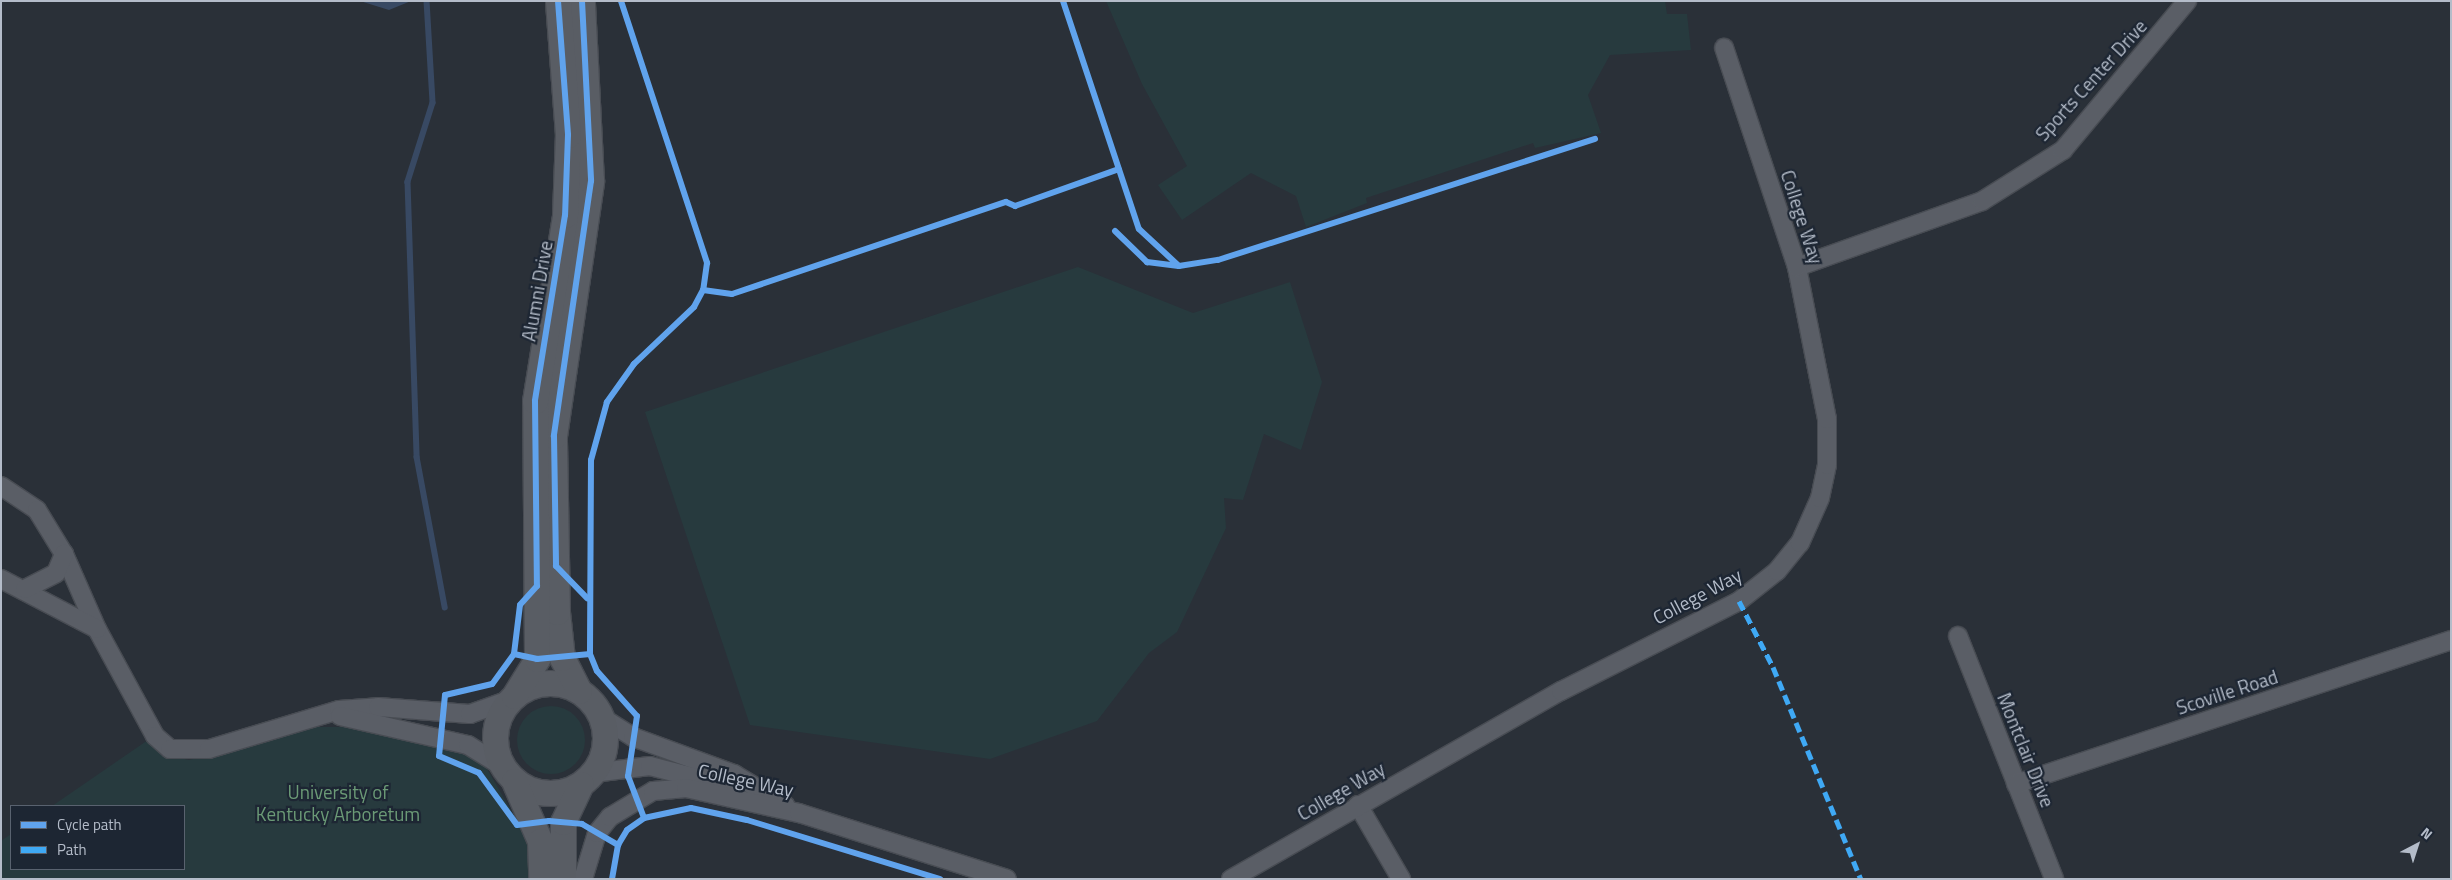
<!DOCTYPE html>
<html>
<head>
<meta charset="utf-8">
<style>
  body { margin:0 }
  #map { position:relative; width:2452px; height:880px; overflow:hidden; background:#2a3038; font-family:"Titillium Web",sans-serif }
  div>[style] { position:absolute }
  .green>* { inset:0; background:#273a3e }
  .round { border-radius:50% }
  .water>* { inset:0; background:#384963 }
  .stream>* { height:5.5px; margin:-2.75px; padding:0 2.75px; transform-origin:2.75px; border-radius:2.75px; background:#384963 }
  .roads { filter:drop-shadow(1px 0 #484c53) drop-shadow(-1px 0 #484c53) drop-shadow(0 1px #484c53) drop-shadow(0 -1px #484c53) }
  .minor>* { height:18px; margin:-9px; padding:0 9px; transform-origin:9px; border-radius:9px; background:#5a5e66 }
  .secondary>* { height:25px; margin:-12.5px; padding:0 12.5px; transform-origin:12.5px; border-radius:12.5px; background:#595d64 }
  .secondary>.ring { margin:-12.5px; padding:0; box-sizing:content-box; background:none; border:25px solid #595d64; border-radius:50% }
  .quiet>* { height:5px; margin-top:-2.5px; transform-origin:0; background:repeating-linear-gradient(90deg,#3fa9f5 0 10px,transparent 0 15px) }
  .cycleway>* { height:6px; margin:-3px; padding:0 3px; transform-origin:3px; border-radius:3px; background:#60a3ed }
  span { translate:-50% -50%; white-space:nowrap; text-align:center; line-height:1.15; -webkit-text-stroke:4.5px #1d2633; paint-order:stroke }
  .street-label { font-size:19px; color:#b4bcc9 }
  .park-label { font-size:19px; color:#6b9a76 }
  .frame { position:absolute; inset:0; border:2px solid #b4bcc9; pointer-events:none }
  .legend { position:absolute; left:10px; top:805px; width:175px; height:65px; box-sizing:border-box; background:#1d2633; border:1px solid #59626f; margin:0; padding:6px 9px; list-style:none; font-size:15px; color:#b4bcc9 }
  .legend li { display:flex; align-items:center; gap:10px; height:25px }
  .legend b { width:25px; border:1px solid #59626f }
  .north { position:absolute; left:2392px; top:820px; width:50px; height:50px; -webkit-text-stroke:4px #1d2633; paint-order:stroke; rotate:40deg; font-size:14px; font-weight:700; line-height:20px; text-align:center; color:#b4bcc9 }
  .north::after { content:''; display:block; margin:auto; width:18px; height:22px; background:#b4bcc9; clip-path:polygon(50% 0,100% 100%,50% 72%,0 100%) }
</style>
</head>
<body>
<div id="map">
  <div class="green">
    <div style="clip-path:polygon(1106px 1px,1665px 1px,1667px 14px,1687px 14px,1691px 50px,1610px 55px,1588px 95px,1601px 133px,1535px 148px,1533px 143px,1366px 198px,1367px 203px,1306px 227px,1296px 196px,1251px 173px,1182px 220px,1158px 185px,1187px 166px,1142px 84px)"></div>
    <div style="clip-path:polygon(1078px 267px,1193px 313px,1290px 282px,1322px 382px,1301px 450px,1264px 434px,1243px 500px,1224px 498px,1226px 528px,1177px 632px,1149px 653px,1097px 721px,990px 759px,750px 725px,645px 412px)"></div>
    <div class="round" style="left:517px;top:706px;width:68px;height:68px"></div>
    <div style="clip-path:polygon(313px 727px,361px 727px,462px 753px,486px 767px,527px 838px,533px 879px,1px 879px,1px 841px,11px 834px,11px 869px,184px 869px,184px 806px,52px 806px,148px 740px,171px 756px,189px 760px)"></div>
  </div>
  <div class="water">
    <div style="clip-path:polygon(360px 1px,411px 1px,389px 10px)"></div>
  </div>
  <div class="stream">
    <div style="left:427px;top:1px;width:102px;rotate:86.6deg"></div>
    <div style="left:433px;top:103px;width:83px;rotate:107.6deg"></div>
    <div style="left:408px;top:182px;width:275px;rotate:88.1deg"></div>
    <div style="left:417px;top:457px;width:153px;rotate:79.4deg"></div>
  </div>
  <div class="roads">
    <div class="minor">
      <div style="left:1797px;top:267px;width:196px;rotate:-19.6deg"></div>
      <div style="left:1982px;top:201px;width:96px;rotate:-32.2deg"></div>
      <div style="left:2063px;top:150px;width:194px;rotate:-50.2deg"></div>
      <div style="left:1px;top:486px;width:43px;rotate:33.7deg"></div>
      <div style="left:37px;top:510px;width:52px;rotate:58.5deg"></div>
      <div style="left:64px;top:554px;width:82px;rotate:66.3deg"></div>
      <div style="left:97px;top:629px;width:122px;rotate:61.5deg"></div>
      <div style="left:155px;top:736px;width:20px;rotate:41deg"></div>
      <div style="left:170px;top:749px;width:39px"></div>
      <div style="left:209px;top:749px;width:136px;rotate:-16.7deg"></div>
      <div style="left:339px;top:710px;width:39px;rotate:-4deg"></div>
      <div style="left:378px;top:707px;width:92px;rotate:4.4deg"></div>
      <div style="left:470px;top:714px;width:41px;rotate:-19.7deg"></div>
      <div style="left:1px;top:579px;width:108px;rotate:27.5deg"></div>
      <div style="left:25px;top:589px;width:35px;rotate:-27deg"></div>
      <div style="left:56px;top:573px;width:21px;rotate:-67deg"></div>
      <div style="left:1958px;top:636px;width:261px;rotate:68.4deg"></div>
      <div style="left:340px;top:716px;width:131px;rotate:12.8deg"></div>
      <div style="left:468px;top:745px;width:39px;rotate:32deg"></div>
      <div style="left:601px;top:717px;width:38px;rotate:32deg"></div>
      <div style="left:633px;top:737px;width:108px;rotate:20.1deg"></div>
      <div style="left:734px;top:774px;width:60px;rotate:31.3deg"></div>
      <div style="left:593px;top:773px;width:57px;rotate:-7deg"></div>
      <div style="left:650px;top:766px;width:84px;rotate:14.5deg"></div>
      <div style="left:2016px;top:784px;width:458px;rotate:-18.3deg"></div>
      <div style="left:1358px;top:805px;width:86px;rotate:59.8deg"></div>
      <div style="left:583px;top:879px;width:48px;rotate:-73.1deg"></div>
      <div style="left:597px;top:833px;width:21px;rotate:-51deg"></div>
      <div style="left:610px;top:817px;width:50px;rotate:-31.2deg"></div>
      <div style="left:653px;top:791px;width:33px;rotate:-5deg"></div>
      <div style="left:686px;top:788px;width:116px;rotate:12.5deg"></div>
      <div style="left:799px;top:813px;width:218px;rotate:17.6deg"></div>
      <div style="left:1231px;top:879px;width:380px;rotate:-29.7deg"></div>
      <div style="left:1561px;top:691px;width:199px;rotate:-26.8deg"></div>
      <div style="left:1739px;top:601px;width:48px;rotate:-38.3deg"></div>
      <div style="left:1777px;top:571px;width:36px;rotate:-51deg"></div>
      <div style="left:1800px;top:543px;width:49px;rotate:-66deg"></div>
      <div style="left:1820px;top:498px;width:34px;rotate:-78deg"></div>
      <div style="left:1827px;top:465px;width:46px;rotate:-90deg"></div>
      <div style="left:1827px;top:419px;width:155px;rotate:-101.2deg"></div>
      <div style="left:1797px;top:267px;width:231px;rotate:-108.4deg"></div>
    </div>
    <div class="secondary">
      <div class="ring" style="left:495px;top:683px;width:85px;height:85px"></div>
      <div style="left:579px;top:691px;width:37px;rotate:-117deg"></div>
      <div style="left:562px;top:658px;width:46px;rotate:-96.2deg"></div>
      <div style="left:557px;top:612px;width:176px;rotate:-91deg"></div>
      <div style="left:554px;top:436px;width:258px;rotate:-81.7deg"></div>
      <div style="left:591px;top:181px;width:180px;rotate:-92.9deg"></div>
      <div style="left:514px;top:696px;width:44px;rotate:-58.1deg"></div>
      <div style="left:537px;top:659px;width:258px;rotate:-90.4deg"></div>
      <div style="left:535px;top:401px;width:188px;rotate:-80.8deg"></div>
      <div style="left:565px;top:215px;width:80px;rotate:-87.9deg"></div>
      <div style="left:568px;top:135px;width:134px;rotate:-94.3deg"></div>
      <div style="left:514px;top:781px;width:65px;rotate:66.6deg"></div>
      <div style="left:540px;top:841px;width:38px;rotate:88deg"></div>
      <div style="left:563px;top:879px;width:57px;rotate:-90deg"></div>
      <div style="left:563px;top:822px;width:42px;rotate:-64.7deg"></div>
    </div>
  </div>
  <div class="quiet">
    <div style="left:1739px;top:601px;width:74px;rotate:62.7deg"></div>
    <div style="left:1773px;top:667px;width:230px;rotate:67.5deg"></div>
  </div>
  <div class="cycleway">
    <div style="left:558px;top:1px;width:134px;rotate:85.7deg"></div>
    <div style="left:568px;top:135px;width:80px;rotate:92.1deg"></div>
    <div style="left:565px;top:215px;width:188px;rotate:99.2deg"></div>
    <div style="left:535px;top:401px;width:185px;rotate:89.4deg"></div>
    <div style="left:537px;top:586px;width:25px;rotate:132deg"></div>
    <div style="left:520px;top:605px;width:49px;rotate:97deg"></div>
    <div style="left:514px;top:654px;width:37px;rotate:126deg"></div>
    <div style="left:492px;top:684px;width:48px;rotate:166.8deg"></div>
    <div style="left:445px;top:695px;width:61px;rotate:95.6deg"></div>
    <div style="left:439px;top:756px;width:43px;rotate:23deg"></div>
    <div style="left:479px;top:773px;width:64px;rotate:53.8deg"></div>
    <div style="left:517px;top:825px;width:32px;rotate:-7deg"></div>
    <div style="left:549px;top:821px;width:33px;rotate:5deg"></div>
    <div style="left:582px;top:824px;width:42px;rotate:30.3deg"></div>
    <div style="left:582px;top:1px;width:180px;rotate:87.1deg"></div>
    <div style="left:591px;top:181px;width:258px;rotate:98.3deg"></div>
    <div style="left:554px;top:436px;width:130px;rotate:89.1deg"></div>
    <div style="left:556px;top:566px;width:45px;rotate:45.9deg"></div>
    <div style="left:621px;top:1px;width:276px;rotate:71.8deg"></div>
    <div style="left:707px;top:263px;width:27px;rotate:98deg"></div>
    <div style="left:703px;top:290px;width:19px;rotate:118deg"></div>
    <div style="left:694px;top:307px;width:83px;rotate:136.5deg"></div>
    <div style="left:634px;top:364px;width:47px;rotate:125.4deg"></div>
    <div style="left:607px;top:402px;width:60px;rotate:105.4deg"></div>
    <div style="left:591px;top:460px;width:194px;rotate:90.3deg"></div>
    <div style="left:590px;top:654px;width:18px;rotate:68deg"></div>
    <div style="left:597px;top:671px;width:60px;rotate:48.4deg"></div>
    <div style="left:637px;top:716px;width:61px;rotate:98.5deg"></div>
    <div style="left:628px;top:776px;width:45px;rotate:69.1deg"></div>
    <div style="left:1063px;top:1px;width:240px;rotate:71.6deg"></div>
    <div style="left:1139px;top:229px;width:54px;rotate:42.8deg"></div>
    <div style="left:1115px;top:231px;width:45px;rotate:44.1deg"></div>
    <div style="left:1147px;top:262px;width:32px;rotate:7deg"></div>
    <div style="left:1179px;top:266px;width:39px;rotate:-9deg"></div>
    <div style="left:1218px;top:260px;width:396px;rotate:-17.8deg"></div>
    <div style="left:703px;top:290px;width:29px;rotate:8deg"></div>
    <div style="left:732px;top:294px;width:289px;rotate:-18.6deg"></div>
    <div style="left:1006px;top:202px;width:10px;rotate:24deg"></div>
    <div style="left:1015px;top:206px;width:110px;rotate:-19.6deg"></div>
    <div style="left:514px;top:654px;width:24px;rotate:12deg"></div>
    <div style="left:537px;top:659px;width:53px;rotate:-5.4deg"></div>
    <div style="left:612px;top:879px;width:35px;rotate:-80deg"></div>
    <div style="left:618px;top:845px;width:17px;rotate:-59deg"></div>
    <div style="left:627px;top:830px;width:21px;rotate:-35deg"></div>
    <div style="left:644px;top:818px;width:48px;rotate:-12deg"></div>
    <div style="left:691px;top:808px;width:57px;rotate:12.1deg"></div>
    <div style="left:747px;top:820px;width:202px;rotate:17deg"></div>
  </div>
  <div class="street-label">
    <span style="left:2091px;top:80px;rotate:-48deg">Sports Center Drive</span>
    <span style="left:1802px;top:217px;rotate:72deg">College Way</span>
    <span style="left:537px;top:291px;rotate:-80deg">Alumni Drive</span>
    <span style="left:1697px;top:596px;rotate:-28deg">College Way</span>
    <span style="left:2227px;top:692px;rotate:-18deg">Scoville Road</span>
    <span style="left:2026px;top:750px;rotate:68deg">Montclair Drive</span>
    <span style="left:746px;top:780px;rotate:12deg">College Way</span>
    <span style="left:1341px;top:791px;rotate:-30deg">College Way</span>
  </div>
  <div class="park-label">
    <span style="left:338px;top:803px">University of<br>Kentucky Arboretum</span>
  </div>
  <div class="frame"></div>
  <ul class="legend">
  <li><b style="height:6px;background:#60a3ed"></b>Cycle path</li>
  <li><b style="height:6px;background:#3fa9f5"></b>Path</li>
  </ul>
  <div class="north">N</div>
</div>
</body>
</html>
